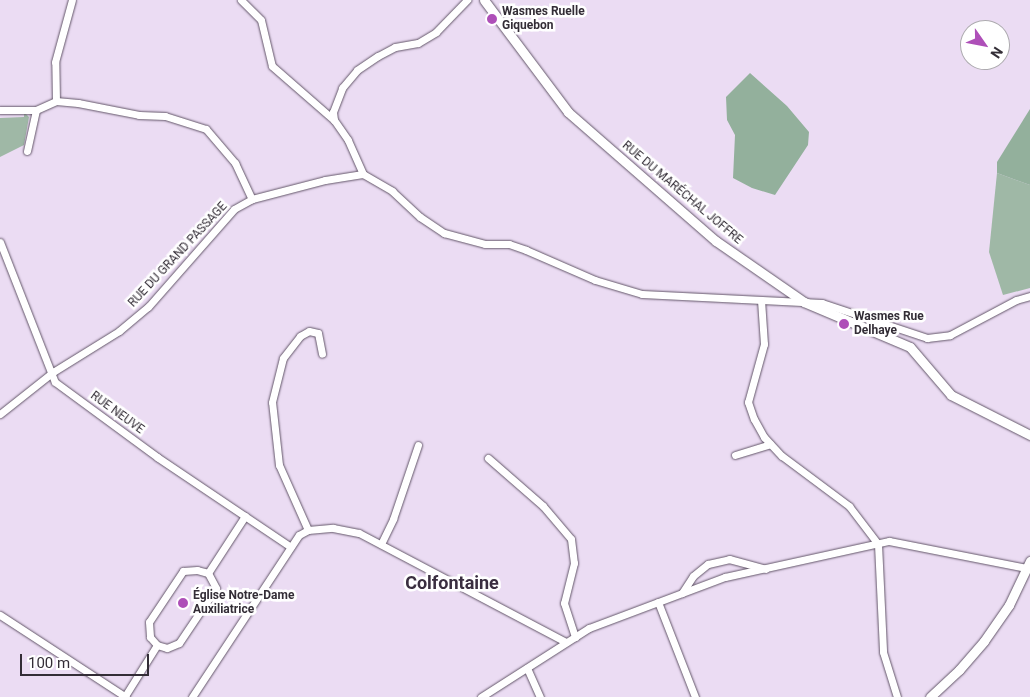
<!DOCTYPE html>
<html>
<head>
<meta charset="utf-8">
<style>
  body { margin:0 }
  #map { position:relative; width:1030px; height:697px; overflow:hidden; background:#ebdcf3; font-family:Roboto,sans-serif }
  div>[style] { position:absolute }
  .green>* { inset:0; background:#9fb8a6 }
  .forest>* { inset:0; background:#93b09c }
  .roads { filter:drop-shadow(0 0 1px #635669) drop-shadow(0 0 1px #635669) }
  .minor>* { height:7px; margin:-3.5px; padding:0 3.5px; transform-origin:3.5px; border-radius:3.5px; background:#fff }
  .tertiary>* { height:9px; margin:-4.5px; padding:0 4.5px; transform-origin:4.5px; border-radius:4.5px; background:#fff }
  .dots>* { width:14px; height:14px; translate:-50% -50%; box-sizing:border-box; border:2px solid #fff; border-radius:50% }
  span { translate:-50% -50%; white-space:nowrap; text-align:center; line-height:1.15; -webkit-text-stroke:5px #fff; paint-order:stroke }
  .poi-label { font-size:12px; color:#332d36; font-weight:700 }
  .left { translate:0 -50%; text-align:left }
  .street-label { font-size:12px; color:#332d36 }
  .district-label { font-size:18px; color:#3a2e40; font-weight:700 }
  .north { position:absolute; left:960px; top:20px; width:50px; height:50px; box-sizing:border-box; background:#fff; border:1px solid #adabaf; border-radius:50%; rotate:123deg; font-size:14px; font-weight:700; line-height:20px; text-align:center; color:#332d36 }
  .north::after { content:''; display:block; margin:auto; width:18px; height:22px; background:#ae4fb8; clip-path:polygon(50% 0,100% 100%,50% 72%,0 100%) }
  .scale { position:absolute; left:20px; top:654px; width:129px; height:22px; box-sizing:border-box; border:2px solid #332d36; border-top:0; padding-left:6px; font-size:15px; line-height:18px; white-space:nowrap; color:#332d36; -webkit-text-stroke:4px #fff; paint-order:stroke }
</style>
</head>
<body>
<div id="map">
  <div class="green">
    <div style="clip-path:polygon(0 110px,0 118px,24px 117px,24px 112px,29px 117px,24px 145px,0 157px)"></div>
    <div style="clip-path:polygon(997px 173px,1030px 185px,1030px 288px,1003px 295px,989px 252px)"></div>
  </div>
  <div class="forest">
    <div style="clip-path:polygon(750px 73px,787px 106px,809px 132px,808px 145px,775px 195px,752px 188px,733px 178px,735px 135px,727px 120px,726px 97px)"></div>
    <div style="clip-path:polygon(1030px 109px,1030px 185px,997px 173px,997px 162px)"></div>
  </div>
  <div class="roads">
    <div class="minor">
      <div style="left:241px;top:0;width:28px;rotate:45deg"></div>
      <div style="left:261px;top:20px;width:47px;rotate:76.6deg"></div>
      <div style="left:272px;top:66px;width:82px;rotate:41.1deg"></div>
      <div style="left:56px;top:101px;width:39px;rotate:-91deg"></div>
      <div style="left:55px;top:62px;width:64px;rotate:-74.7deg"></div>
      <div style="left:0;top:110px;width:36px"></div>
      <div style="left:36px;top:110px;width:22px;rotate:-24deg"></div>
      <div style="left:56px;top:101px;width:22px;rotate:5deg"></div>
      <div style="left:78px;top:103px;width:62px;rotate:11.1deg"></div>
      <div style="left:139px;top:115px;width:26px;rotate:2deg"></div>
      <div style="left:165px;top:116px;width:43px;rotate:17.6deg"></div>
      <div style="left:206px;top:129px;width:45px;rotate:49.5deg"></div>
      <div style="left:235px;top:163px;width:40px;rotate:65deg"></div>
      <div style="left:27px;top:151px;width:42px;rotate:-77.6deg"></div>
      <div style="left:363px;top:174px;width:37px;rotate:-114deg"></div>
      <div style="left:348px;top:140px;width:24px;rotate:-125deg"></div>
      <div style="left:334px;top:120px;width:8px;rotate:-97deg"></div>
      <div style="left:333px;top:112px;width:26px;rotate:-69deg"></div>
      <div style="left:342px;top:88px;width:23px;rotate:-50deg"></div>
      <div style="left:357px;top:70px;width:25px;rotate:-34deg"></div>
      <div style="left:378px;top:56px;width:19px;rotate:-28deg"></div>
      <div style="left:395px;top:47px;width:23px;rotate:-10deg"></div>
      <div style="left:418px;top:43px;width:21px;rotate:-31deg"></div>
      <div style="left:436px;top:32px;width:45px;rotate:-45.9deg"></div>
      <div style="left:0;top:242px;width:150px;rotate:68.6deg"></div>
      <div style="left:55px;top:382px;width:127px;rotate:36.3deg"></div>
      <div style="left:157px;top:457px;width:161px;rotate:33.9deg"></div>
      <div style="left:761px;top:300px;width:44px;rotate:86.1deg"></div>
      <div style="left:764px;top:344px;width:60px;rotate:105.4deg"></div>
      <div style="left:748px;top:402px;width:18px;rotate:71deg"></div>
      <div style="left:754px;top:419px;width:21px;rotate:61deg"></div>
      <div style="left:764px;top:437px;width:26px;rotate:47deg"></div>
      <div style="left:782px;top:456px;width:84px;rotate:36.7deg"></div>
      <div style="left:849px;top:506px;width:48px;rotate:52.7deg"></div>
      <div style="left:878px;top:544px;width:108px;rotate:87.3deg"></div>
      <div style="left:883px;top:652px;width:47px;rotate:72.7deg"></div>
      <div style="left:0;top:414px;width:68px;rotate:-38.4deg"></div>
      <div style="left:53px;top:372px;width:78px;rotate:-31.8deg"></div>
      <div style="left:119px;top:331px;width:38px;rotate:-40deg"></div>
      <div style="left:148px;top:307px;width:130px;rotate:-48.7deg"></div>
      <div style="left:234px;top:209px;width:21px;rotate:-29deg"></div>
      <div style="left:252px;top:199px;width:75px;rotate:-14.6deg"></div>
      <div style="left:325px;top:180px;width:38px;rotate:-9deg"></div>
      <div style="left:363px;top:174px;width:34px;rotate:30deg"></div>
      <div style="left:392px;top:191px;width:38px;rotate:43deg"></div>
      <div style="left:420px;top:217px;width:29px;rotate:34deg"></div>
      <div style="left:444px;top:233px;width:42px;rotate:15deg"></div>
      <div style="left:485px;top:244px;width:24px"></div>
      <div style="left:509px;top:244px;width:18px;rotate:19deg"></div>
      <div style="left:526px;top:250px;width:75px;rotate:23.5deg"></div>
      <div style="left:595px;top:280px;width:49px;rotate:16.6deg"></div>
      <div style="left:642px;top:294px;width:180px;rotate:2.9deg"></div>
      <div style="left:822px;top:303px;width:111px;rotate:18.4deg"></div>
      <div style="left:927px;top:338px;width:23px;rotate:-7deg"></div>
      <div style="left:950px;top:335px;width:75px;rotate:-27.9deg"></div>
      <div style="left:1016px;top:300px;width:15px;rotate:-16deg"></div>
      <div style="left:735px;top:455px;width:37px;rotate:-17deg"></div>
      <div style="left:488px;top:458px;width:73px;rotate:41.1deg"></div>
      <div style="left:543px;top:506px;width:43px;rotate:49.7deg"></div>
      <div style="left:571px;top:539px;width:24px;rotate:83deg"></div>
      <div style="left:574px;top:563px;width:41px;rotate:104deg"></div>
      <div style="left:564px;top:603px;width:36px;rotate:72deg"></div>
      <div style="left:308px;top:530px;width:71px;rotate:-114deg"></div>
      <div style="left:279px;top:465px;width:63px;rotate:-96.3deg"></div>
      <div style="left:272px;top:402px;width:45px;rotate:-76deg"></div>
      <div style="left:283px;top:358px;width:28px;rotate:-52deg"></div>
      <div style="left:300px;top:336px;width:10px;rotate:-29deg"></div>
      <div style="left:309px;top:331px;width:9px;rotate:13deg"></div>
      <div style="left:318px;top:333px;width:21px;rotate:79deg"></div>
      <div style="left:381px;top:544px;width:28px;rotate:-64deg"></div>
      <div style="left:393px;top:519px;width:78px;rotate:-71.3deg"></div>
      <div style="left:208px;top:573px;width:11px;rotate:-165deg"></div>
      <div style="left:197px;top:570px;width:14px;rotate:176deg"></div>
      <div style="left:183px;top:571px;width:61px;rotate:123.7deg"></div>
      <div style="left:149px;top:622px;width:15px;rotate:86deg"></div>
      <div style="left:150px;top:637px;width:11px;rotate:49deg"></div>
      <div style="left:157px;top:645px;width:10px;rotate:17deg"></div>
      <div style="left:167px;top:648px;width:13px;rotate:-23deg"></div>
      <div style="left:179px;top:643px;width:66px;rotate:-56.1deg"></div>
      <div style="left:216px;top:588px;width:17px;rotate:-118deg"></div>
      <div style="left:208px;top:573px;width:68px;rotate:-57deg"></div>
      <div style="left:682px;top:593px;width:20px;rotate:-57deg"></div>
      <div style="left:693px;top:576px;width:19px;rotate:-39deg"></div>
      <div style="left:708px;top:564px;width:22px;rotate:-13deg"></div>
      <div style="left:729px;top:559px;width:38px;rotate:15deg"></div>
      <div style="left:658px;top:602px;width:102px;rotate:68.7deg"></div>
      <div style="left:0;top:615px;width:150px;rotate:33.1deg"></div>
      <div style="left:527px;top:668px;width:32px;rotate:66deg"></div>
      <div style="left:125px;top:696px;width:60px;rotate:-57.9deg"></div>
      <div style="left:192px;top:697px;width:194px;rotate:-56.6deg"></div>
      <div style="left:299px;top:535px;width:10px;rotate:-29deg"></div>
      <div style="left:308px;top:530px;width:25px;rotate:-5deg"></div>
      <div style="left:333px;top:528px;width:26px;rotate:11deg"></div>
      <div style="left:359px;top:533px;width:234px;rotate:27.8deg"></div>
      <div style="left:481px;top:697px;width:128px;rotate:-32.6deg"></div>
      <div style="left:589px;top:628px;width:145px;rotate:-20.6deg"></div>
      <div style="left:725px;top:577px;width:168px;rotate:-12.4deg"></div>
      <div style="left:889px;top:541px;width:140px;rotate:11.1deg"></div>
    </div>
    <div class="tertiary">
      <div style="left:484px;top:0;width:140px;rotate:53.1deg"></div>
      <div style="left:568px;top:112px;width:196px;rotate:41.1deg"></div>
      <div style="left:716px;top:241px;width:107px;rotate:34.7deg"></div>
      <div style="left:804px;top:302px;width:115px;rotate:23deg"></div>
      <div style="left:910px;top:347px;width:63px;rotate:49.5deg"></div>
      <div style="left:951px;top:395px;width:89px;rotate:26.9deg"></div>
      <div style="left:930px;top:697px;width:40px;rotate:-43deg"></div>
      <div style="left:959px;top:670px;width:38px;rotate:-49deg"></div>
      <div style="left:984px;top:641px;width:44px;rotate:-55.2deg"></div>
      <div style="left:1009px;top:605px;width:49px;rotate:-64.5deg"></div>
    </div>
  </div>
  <div class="dots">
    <div style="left:492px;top:19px;background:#ae4fb8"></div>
    <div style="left:844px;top:324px;background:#ae4fb8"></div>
    <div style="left:183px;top:603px;background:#ae4fb8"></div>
  </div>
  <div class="poi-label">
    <span class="left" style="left:502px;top:19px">Wasmes Ruelle<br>Giquebon</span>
    <span class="left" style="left:854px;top:324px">Wasmes Rue<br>Delhaye</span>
    <span class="left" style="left:193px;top:603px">Église Notre-Dame<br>Auxiliatrice</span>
  </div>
  <div class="street-label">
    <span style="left:682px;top:193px;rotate:40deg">RUE DU MARÉCHAL JOFFRE</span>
    <span style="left:178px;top:255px;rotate:-47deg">RUE DU GRAND PASSAGE</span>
    <span style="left:117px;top:413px;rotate:36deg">RUE NEUVE</span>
  </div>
  <div class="district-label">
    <span style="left:452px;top:583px">Colfontaine</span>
  </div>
  <div class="north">N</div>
  <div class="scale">100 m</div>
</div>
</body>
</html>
